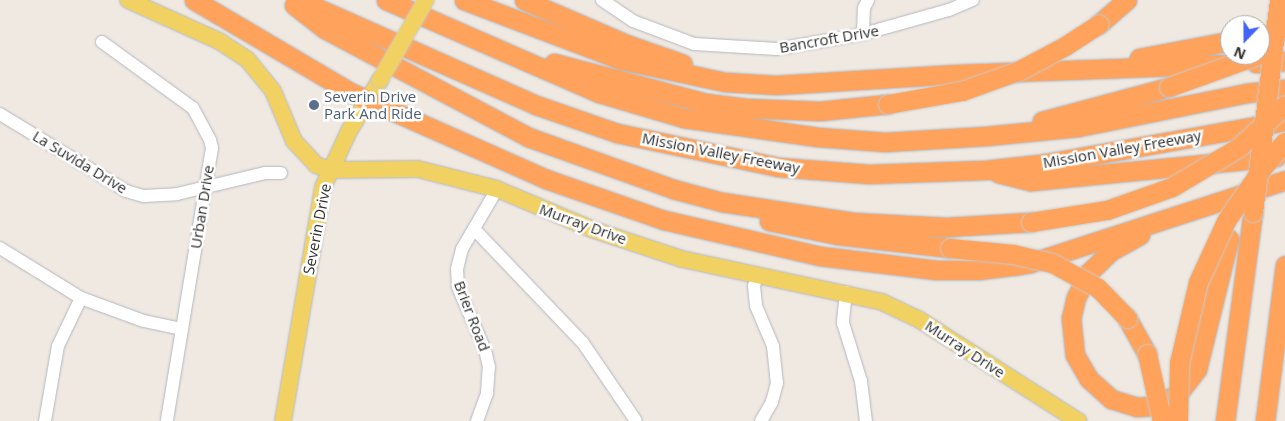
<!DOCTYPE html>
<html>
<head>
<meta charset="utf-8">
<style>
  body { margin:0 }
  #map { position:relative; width:1285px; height:421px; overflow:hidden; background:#efe9e1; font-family:"Open Sans",sans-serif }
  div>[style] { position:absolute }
  .roads { filter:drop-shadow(0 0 1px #b4b7c1) drop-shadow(0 0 1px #b4b7c1) }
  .minor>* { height:12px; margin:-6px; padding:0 6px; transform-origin:6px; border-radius:6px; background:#fff }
  .major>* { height:16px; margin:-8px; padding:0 8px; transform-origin:8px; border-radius:8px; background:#f2d163 }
  .highway>* { height:19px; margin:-9.5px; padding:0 9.5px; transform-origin:9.5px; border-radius:9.5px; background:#ffa35c }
  .bridges { filter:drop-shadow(0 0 1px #c9c9c9) drop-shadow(0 0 1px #c9c9c9) }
  .major-bridge>* { height:16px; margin:-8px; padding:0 8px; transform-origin:8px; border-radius:8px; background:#f2d163 }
  .highway-bridge>* { height:19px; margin:-9.5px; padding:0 9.5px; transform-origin:9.5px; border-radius:9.5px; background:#ffa35c }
  .dots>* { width:14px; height:14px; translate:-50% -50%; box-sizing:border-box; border:2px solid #fff; border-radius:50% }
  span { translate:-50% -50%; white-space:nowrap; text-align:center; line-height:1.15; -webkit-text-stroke:5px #fff; paint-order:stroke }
  .street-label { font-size:15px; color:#2e2e2e }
  .service-label { font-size:15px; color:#4e5e75 }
  .left { translate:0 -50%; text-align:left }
  .north { position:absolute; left:1220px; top:15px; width:50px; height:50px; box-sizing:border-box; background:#fff; border:1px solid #ababab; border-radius:50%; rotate:202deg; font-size:14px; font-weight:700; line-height:20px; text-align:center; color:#2e2e2e }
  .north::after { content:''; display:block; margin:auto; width:18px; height:22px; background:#4264fb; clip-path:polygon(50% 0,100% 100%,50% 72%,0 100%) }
</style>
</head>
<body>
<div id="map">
  <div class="roads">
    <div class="minor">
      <div style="left:602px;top:0;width:37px;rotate:34deg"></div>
      <div style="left:633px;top:21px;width:65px;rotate:20.7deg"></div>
      <div style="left:694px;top:44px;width:83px;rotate:3.4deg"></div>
      <div style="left:777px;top:49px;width:87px;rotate:-9.9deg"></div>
      <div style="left:863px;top:34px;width:89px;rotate:-15.6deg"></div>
      <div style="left:949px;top:10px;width:26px;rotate:-23deg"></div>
      <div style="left:863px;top:34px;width:26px;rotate:-88deg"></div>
      <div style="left:864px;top:8px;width:9px;rotate:-63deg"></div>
      <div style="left:102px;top:42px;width:112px;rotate:36deg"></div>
      <div style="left:193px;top:108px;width:36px;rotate:62deg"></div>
      <div style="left:210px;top:140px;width:8px;rotate:76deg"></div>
      <div style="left:212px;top:148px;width:277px;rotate:99.4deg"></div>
      <div style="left:0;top:114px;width:148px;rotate:31.4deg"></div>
      <div style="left:126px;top:191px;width:19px;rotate:16deg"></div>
      <div style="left:144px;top:196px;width:33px;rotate:-3deg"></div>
      <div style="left:177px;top:194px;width:90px;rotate:-13.4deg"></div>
      <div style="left:265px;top:173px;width:16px"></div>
      <div style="left:475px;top:230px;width:156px;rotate:46.3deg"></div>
      <div style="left:583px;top:343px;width:94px;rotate:55.8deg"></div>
      <div style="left:0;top:248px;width:95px;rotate:31.7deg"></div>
      <div style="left:81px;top:298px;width:67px;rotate:20.1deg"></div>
      <div style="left:144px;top:321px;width:39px;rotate:12deg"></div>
      <div style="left:757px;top:276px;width:10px;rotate:107deg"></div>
      <div style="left:754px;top:286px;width:20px;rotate:84deg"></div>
      <div style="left:756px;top:306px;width:43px;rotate:67deg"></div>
      <div style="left:773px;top:346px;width:37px;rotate:84deg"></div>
      <div style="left:777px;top:383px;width:20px;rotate:105deg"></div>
      <div style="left:772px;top:402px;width:22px;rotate:120deg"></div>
      <div style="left:846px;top:292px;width:31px;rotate:96deg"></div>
      <div style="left:843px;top:323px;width:61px;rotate:72.8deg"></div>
      <div style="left:861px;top:381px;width:40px;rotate:82.9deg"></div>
      <div style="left:45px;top:421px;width:76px;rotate:-80.2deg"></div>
      <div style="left:58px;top:346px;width:53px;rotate:-64.4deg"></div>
      <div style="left:477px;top:421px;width:30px;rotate:-70deg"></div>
      <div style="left:487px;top:393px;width:26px;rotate:-86deg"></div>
      <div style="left:489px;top:367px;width:17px;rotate:-103deg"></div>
      <div style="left:485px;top:350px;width:69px;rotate:-113.2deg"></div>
      <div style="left:458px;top:287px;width:18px;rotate:-93deg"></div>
      <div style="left:457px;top:269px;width:21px;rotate:-76deg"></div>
      <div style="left:462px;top:249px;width:69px;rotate:-59.7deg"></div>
    </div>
    <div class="major">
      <div style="left:128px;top:0;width:100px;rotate:24.3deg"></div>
      <div style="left:219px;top:41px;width:33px;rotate:33deg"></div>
      <div style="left:247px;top:59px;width:41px;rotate:50.9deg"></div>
      <div style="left:273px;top:91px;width:54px;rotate:67.2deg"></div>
      <div style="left:294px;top:141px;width:33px;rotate:47deg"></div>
      <div style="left:316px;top:165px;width:15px;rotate:20deg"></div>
      <div style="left:330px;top:170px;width:88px;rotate:-0.7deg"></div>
      <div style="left:418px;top:169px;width:81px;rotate:14.2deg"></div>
      <div style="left:497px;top:189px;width:105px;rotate:22.9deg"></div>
      <div style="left:594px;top:230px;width:93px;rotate:18.2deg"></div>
      <div style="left:682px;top:259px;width:205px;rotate:12.1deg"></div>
      <div style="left:882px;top:302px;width:42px;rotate:25.3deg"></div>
      <div style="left:920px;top:320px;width:188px;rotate:32.6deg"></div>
      <div style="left:283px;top:421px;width:237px;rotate:-80.3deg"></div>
      <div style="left:323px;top:187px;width:62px;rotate:-65.1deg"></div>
      <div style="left:349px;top:131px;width:60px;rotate:-58.7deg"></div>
    </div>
    <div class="highway">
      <div style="left:194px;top:0;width:183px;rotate:30.5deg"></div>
      <div style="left:352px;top:93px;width:212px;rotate:23.9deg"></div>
      <div style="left:546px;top:179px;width:125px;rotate:19.2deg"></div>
      <div style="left:664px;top:220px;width:160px;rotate:13deg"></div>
      <div style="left:820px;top:256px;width:117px;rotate:6.9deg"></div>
      <div style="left:936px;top:270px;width:42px"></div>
      <div style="left:978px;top:270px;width:34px;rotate:-7deg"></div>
      <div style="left:1012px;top:266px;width:18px;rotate:-9deg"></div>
      <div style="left:1030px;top:263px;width:268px;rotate:-18deg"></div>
      <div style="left:299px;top:0;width:259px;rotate:23.9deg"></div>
      <div style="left:536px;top:105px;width:86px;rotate:19.1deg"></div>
      <div style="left:617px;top:133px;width:165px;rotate:11.9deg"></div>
      <div style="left:778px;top:167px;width:91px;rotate:4.4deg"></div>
      <div style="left:869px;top:174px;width:116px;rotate:-2deg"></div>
      <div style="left:985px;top:170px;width:62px;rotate:-6.4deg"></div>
      <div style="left:1047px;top:163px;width:242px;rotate:-10deg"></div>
      <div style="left:386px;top:0;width:232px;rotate:23.6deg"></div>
      <div style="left:599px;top:93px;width:89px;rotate:16.4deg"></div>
      <div style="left:684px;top:118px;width:135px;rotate:8.1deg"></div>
      <div style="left:818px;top:137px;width:67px;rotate:4.3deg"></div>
      <div style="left:885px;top:142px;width:101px;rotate:-3.4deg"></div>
      <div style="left:986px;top:136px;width:92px;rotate:-5.6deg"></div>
      <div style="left:1078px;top:127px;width:171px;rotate:-11.4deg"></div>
      <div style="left:1246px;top:93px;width:39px;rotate:-6deg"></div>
      <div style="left:464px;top:0;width:169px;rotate:20.8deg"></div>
      <div style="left:622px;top:60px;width:105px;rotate:12.1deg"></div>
      <div style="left:725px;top:82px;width:51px;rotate:3.4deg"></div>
      <div style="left:776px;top:85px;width:181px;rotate:-3.5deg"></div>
      <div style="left:957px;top:74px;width:269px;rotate:-2.1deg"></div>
      <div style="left:524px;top:0;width:111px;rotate:23.3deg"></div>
      <div style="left:626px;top:44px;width:60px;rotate:19.3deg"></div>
      <div style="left:294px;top:5px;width:39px;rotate:38deg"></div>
      <div style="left:325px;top:29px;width:230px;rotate:28deg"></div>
      <div style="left:528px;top:137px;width:154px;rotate:19.7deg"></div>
      <div style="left:673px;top:189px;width:51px;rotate:14.9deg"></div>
      <div style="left:722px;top:202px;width:132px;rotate:8.7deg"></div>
      <div style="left:852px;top:222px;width:94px;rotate:3deg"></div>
      <div style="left:946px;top:227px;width:85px;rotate:-3.4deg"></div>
      <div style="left:1099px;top:24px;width:37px;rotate:-41deg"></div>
      <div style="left:1260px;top:36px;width:25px;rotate:-11deg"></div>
      <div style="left:1139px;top:58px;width:93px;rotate:-10.6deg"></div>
      <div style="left:554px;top:63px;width:157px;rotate:14.7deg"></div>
      <div style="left:706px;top:103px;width:40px;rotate:7.1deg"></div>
      <div style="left:746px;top:108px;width:74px;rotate:2.3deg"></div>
      <div style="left:820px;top:111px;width:68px;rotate:-5.9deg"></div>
      <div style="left:1256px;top:63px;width:29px;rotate:-4deg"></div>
      <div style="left:1042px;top:121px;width:131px;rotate:-15deg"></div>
      <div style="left:998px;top:173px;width:34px;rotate:14deg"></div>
      <div style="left:1031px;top:181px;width:246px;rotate:-5.6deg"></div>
      <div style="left:769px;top:221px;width:70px;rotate:11.5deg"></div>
      <div style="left:838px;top:235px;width:113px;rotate:6.6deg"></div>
      <div style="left:1140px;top:235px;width:33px;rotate:151deg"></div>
      <div style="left:1111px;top:251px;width:30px;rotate:136deg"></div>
      <div style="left:1089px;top:272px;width:28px;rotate:117deg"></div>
      <div style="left:1076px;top:297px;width:22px;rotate:103deg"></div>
      <div style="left:1071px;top:318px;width:37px;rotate:84deg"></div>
      <div style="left:1075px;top:355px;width:28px;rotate:60deg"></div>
      <div style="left:1089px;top:379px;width:30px;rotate:42deg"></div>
      <div style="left:1111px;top:399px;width:27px;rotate:17deg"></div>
      <div style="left:1137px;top:407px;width:14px;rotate:-4deg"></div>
      <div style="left:1151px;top:406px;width:28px;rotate:-23deg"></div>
      <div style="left:1177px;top:395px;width:33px;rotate:-52deg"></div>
      <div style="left:1197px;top:369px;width:134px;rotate:-76.2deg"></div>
      <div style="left:1127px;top:318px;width:41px;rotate:60.9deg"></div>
      <div style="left:1225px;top:421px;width:211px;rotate:-82.4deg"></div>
      <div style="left:1265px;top:421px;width:157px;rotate:-82.7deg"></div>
    </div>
  </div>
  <div class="bridges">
    <div class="major-bridge">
      <div style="left:380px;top:80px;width:92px;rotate:-60.1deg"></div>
    </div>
    <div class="highway-bridge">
      <div style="left:1169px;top:87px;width:95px;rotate:-19.8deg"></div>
      <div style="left:888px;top:104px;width:75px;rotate:-10deg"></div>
      <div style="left:962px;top:91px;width:59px;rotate:-19.7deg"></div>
      <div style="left:1018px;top:71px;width:53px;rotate:-28deg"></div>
      <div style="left:1065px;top:46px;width:40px;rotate:-32.9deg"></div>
      <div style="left:1253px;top:212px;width:214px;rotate:-83deg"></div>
      <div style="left:1031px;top:222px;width:77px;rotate:-9deg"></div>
      <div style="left:1107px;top:210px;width:69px;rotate:-19.5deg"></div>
      <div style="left:1172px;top:187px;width:78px;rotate:-30.8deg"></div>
      <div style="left:1239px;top:147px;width:62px;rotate:-42.4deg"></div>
      <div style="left:950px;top:248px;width:63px;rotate:5.4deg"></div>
      <div style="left:1013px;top:254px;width:40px;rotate:13deg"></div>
      <div style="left:1052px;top:263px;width:52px;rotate:28.5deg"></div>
      <div style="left:1098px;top:288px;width:42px;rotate:46deg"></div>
      <div style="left:1147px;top:354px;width:69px;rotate:77.4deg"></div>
      <div style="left:1178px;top:421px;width:58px;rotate:-89deg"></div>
      <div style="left:1179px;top:363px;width:83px;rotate:-76.8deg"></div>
      <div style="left:1198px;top:282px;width:67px;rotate:-65.3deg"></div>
      <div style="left:1226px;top:221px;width:65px;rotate:-55.6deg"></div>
      <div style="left:1263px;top:167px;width:33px;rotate:-49deg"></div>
    </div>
  </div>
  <div class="dots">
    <div style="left:314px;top:105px;background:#5c6f8a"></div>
  </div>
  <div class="street-label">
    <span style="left:829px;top:39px;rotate:-10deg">Bancroft Drive</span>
    <span style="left:1122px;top:149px;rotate:-10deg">Mission Valley Freeway</span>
    <span style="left:721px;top:153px;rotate:11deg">Mission Valley Freeway</span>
    <span style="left:80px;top:162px;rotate:31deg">La Suvida Drive</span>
    <span style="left:202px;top:207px;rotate:-81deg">Urban Drive</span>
    <span style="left:583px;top:224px;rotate:20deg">Murray Drive</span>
    <span style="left:317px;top:229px;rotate:-79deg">Severin Drive</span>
    <span style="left:472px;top:316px;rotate:69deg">Brier Road</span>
    <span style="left:965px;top:349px;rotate:33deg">Murray Drive</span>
  </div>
  <div class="service-label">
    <span class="left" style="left:324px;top:105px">Severin Drive<br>Park And Ride</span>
  </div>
  <div class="north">N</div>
</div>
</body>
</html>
